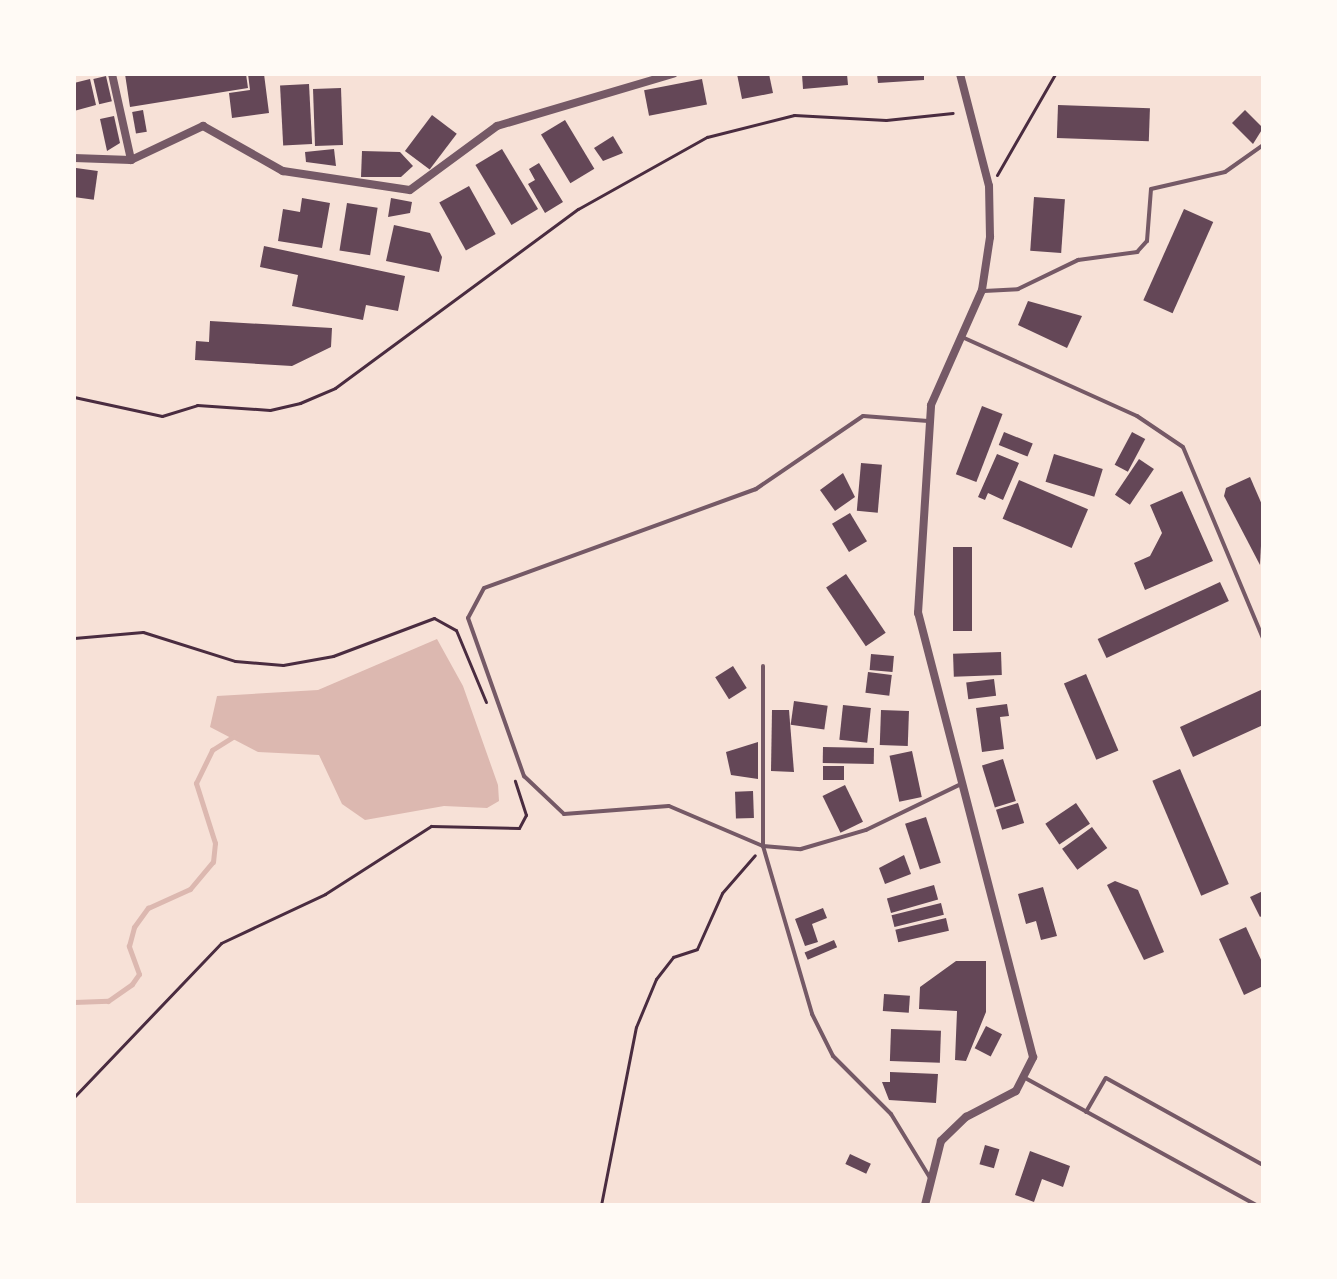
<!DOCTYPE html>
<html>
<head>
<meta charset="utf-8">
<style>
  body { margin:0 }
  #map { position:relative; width:1337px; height:1279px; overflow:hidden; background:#f7e1d7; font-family:"Nunito Sans",sans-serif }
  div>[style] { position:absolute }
  .water>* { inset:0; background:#dcb8b0 }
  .stream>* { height:5px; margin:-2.5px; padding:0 2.5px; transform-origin:2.5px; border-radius:2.5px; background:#dcb8b0 }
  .building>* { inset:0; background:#644757; transform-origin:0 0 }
  .path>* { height:3px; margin:-1.5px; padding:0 1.5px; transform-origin:1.5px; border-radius:1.5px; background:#4a2c40 }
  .service>* { height:4px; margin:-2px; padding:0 2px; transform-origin:2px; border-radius:2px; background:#755966 }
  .minor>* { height:8px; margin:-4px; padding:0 4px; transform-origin:4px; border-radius:4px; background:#755966 }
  span { translate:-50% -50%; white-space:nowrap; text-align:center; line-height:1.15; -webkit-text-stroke:8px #fffaf5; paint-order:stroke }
  .frame { position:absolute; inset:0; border:76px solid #fffaf5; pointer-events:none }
</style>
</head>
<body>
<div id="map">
  <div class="water">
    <div style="clip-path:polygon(437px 639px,463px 686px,498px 785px,499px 801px,487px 808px,444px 806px,365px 820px,342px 804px,319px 755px,258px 752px,210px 727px,217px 696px,318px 690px)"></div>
  </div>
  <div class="stream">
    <div style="left:74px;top:1002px;width:34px;rotate:-2deg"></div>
    <div style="left:108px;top:1001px;width:29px;rotate:-35deg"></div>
    <div style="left:132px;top:984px;width:12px;rotate:-55deg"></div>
    <div style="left:139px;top:974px;width:30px;rotate:-110deg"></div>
    <div style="left:129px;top:946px;width:20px;rotate:-75deg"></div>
    <div style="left:134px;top:927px;width:24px;rotate:-54deg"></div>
    <div style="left:148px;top:908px;width:46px;rotate:-24.3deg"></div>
    <div style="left:190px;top:889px;width:35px;rotate:-50deg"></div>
    <div style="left:213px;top:862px;width:19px;rotate:-84deg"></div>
    <div style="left:215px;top:843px;width:63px;rotate:-107.6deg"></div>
    <div style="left:196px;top:783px;width:37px;rotate:-64deg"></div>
    <div style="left:212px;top:750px;width:26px;rotate:-32deg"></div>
  </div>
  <div class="building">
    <div style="clip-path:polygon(125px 74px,246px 74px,248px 88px,130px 107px)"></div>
    <div style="clip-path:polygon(248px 74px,264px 74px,269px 113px,232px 118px,229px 93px,250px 90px)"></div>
    <div style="clip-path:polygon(737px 74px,769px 74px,773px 93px,742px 99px)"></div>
    <div style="clip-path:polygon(802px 74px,847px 74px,848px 85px,803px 89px)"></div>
    <div style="clip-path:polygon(877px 74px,924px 74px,924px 80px,878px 83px)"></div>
    <div style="left:106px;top:76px;width:26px;height:13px;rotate:77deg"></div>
    <div style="clip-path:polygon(90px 79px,96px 105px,74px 111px,74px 83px)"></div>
    <div style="left:702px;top:79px;width:26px;height:59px;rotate:79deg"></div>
    <div style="left:309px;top:84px;width:60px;height:29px;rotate:87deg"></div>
    <div style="left:341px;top:88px;width:57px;height:28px;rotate:88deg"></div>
    <div style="left:1058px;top:105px;width:92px;height:33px;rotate:2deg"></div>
    <div style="left:143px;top:110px;width:22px;height:11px;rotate:80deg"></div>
    <div style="clip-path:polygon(1245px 110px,1263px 128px,1253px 144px,1232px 123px)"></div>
    <div style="left:432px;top:115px;width:31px;height:45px;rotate:37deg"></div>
    <div style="clip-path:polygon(114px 116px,120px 143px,107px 151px,100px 119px)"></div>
    <div style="left:565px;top:120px;width:57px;height:28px;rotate:59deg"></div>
    <div style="clip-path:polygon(613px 136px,623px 153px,603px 161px,594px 148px)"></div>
    <div style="clip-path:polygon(334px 149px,336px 166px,306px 162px,305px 152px)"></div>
    <div style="left:502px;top:149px;width:70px;height:31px;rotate:59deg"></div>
    <div style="clip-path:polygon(362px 151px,400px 152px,413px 166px,401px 177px,361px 177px)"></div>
    <div style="clip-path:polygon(539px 163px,563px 202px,545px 213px,528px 184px,535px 180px,529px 169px)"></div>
    <div style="left:76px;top:168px;width:22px;height:29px;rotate:8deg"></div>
    <div style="left:469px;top:186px;width:55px;height:34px;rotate:61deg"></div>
    <div style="left:1034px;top:197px;width:31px;height:54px;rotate:4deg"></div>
    <div style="clip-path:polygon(302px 198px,330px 203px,322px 248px,278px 241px,283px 209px,300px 212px)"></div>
    <div style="clip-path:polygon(391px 198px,412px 202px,410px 213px,388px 217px)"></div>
    <div style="left:347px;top:203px;width:31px;height:48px;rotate:9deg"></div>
    <div style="left:1184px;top:209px;width:32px;height:100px;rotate:24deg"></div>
    <div style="clip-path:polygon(394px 225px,430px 233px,442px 257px,439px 272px,386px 261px)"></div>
    <div style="clip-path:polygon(264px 246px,405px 276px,398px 311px,366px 305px,363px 320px,292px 306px,298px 275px,260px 267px)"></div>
    <div style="clip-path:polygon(1028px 301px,1082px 316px,1067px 348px,1018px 325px)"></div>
    <div style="clip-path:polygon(210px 321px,332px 328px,331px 347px,292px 366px,195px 360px,196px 341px,209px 342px)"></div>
    <div style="left:982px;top:406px;width:22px;height:73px;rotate:21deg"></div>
    <div style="left:1004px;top:432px;width:31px;height:14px;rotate:22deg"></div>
    <div style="left:1132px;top:432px;width:15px;height:37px;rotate:28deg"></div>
    <div style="clip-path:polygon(997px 454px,1019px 463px,1003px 500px,988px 493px,985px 500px,978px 497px)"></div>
    <div style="left:1054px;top:454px;width:51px;height:29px;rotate:17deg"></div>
    <div style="left:1139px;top:459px;width:18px;height:43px;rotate:34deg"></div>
    <div style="left:861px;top:463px;width:21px;height:48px;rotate:5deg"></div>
    <div style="clip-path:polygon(843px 473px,855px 497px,835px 511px,820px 490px)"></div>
    <div style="clip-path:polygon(1250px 477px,1263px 507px,1260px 565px,1224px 496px,1226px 488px)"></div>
    <div style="left:1019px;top:480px;width:75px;height:42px;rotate:23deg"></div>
    <div style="clip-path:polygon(1182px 491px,1213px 561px,1145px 590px,1134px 563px,1150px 556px,1162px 533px,1150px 505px)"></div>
    <div style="left:850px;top:513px;width:33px;height:21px;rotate:59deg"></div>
    <div style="left:953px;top:547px;width:19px;height:84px"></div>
    <div style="left:846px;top:574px;width:71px;height:24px;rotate:56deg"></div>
    <div style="left:1220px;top:582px;width:21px;height:135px;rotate:65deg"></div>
    <div style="left:1001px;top:652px;width:23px;height:48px;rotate:88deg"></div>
    <div style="left:871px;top:654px;width:23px;height:16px;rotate:5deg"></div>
    <div style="left:733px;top:666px;width:26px;height:21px;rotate:58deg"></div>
    <div style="left:868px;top:672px;width:24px;height:21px;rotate:7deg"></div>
    <div style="left:1086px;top:674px;width:83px;height:24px;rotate:67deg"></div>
    <div style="left:994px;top:679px;width:17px;height:28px;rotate:83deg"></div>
    <div style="clip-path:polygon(1263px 689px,1263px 725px,1193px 757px,1180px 727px)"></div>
    <div style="left:794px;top:701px;width:34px;height:24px;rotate:8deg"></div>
    <div style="clip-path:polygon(1007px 704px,1009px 716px,1000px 717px,1004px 749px,982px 752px,976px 708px)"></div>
    <div style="left:843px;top:705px;width:28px;height:35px;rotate:6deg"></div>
    <div style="clip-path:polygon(772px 710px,789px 710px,794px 772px,771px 771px)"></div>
    <div style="left:881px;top:710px;width:28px;height:35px;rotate:2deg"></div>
    <div style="clip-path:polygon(758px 742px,758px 779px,731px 775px,726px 752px)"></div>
    <div style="left:823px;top:747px;width:51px;height:16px;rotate:1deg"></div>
    <div style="left:912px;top:751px;width:47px;height:23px;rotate:78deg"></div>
    <div style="left:1003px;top:759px;width:44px;height:22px;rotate:73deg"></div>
    <div style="left:823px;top:766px;width:21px;height:14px"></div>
    <div style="left:1180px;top:769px;width:125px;height:30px;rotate:67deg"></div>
    <div style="left:845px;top:785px;width:41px;height:25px;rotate:64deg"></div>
    <div style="left:753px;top:791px;width:27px;height:18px;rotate:88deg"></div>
    <div style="left:1018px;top:803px;width:21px;height:23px;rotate:73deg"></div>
    <div style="left:1076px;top:803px;width:25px;height:37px;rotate:56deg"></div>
    <div style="left:926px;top:817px;width:48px;height:22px;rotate:72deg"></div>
    <div style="left:1092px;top:827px;width:26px;height:37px;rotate:54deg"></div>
    <div style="clip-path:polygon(904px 855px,911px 874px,885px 884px,879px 868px)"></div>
    <div style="clip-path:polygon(1115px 881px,1138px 890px,1164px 952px,1144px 960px,1107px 885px)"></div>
    <div style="left:934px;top:885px;width:15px;height:49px;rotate:74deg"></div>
    <div style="clip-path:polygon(1043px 887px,1057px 936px,1041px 940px,1036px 921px,1026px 924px,1018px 894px)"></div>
    <div style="clip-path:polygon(1263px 891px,1263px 915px,1260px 917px,1250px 897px)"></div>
    <div style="left:941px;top:903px;width:12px;height:51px;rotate:76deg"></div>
    <div style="clip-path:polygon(823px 908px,827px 918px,812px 924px,818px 942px,805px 946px,795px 919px)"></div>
    <div style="left:946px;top:918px;width:13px;height:52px;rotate:77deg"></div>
    <div style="clip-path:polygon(1246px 927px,1263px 964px,1263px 986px,1244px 995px,1219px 939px)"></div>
    <div style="left:834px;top:940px;width:8px;height:32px;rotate:67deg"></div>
    <div style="clip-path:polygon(956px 961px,986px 961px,986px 1012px,966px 1061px,955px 1060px,957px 1011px,919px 1009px,920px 987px)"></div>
    <div style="left:884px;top:994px;width:26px;height:17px;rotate:4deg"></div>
    <div style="left:986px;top:1026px;width:18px;height:25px;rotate:27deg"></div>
    <div style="left:891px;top:1029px;width:50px;height:32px;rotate:2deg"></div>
    <div style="clip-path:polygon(890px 1072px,938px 1074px,936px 1103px,889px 1100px,882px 1082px,890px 1082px)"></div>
    <div style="left:985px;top:1145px;width:15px;height:20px;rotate:16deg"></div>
    <div style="clip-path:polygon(1030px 1151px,1070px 1166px,1063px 1187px,1042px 1179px,1034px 1202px,1015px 1195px)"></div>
    <div style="left:850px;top:1154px;width:23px;height:11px;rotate:25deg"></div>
  </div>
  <div class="path">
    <div style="left:997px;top:175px;width:116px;rotate:-60.1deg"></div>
    <div style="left:74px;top:397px;width:90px;rotate:12.2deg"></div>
    <div style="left:162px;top:416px;width:37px;rotate:-17deg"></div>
    <div style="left:197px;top:405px;width:73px;rotate:3.9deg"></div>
    <div style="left:270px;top:410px;width:31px;rotate:-13deg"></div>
    <div style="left:300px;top:403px;width:38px;rotate:-23deg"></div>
    <div style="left:335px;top:388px;width:302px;rotate:-36.4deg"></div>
    <div style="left:578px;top:209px;width:148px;rotate:-29.2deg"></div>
    <div style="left:707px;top:137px;width:90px;rotate:-14.2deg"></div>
    <div style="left:794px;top:115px;width:92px;rotate:3.1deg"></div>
    <div style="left:886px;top:120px;width:67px;rotate:-6deg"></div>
    <div style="left:74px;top:638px;width:69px;rotate:-5deg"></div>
    <div style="left:143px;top:632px;width:96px;rotate:17.5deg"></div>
    <div style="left:235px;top:661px;width:48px;rotate:4.8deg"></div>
    <div style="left:283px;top:665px;width:51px;rotate:-10.2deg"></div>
    <div style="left:333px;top:656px;width:108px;rotate:-20.6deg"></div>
    <div style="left:434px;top:618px;width:25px;rotate:29deg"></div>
    <div style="left:456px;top:630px;width:78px;rotate:67.4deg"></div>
    <div style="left:74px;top:1097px;width:213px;rotate:-46.3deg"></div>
    <div style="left:221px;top:943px;width:115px;rotate:-25.2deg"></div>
    <div style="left:325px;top:894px;width:126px;rotate:-32.7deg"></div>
    <div style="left:431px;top:826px;width:88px;rotate:1.3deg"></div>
    <div style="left:519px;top:828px;width:15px;rotate:-62deg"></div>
    <div style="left:526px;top:815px;width:36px;rotate:-108deg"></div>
    <div style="left:601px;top:1205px;width:181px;rotate:-78.9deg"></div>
    <div style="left:636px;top:1027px;width:52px;rotate:-67.4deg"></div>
    <div style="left:656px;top:979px;width:28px;rotate:-52deg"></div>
    <div style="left:673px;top:957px;width:25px;rotate:-18deg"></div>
    <div style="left:697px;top:949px;width:61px;rotate:-65.9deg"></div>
    <div style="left:722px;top:893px;width:50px;rotate:-49deg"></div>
  </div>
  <div class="service">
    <div style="left:984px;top:291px;width:34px;rotate:-3deg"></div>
    <div style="left:1018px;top:289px;width:67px;rotate:-25.8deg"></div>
    <div style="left:1078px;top:260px;width:60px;rotate:-7.7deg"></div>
    <div style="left:1137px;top:252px;width:15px;rotate:-48deg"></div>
    <div style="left:1147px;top:241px;width:52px;rotate:-85.6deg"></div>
    <div style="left:1151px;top:189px;width:76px;rotate:-12.9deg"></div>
    <div style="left:1225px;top:172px;width:47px;rotate:-35.4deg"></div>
    <div style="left:962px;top:337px;width:192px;rotate:24.3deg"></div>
    <div style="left:1137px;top:416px;width:55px;rotate:34deg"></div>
    <div style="left:1183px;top:447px;width:207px;rotate:67.3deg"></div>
    <div style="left:928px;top:421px;width:65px;rotate:-175.6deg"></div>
    <div style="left:863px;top:416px;width:130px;rotate:145.7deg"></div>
    <div style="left:756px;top:489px;width:289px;rotate:160deg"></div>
    <div style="left:484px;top:588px;width:34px;rotate:118deg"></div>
    <div style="left:468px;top:618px;width:168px;rotate:70.5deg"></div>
    <div style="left:524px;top:776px;width:55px;rotate:43.5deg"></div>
    <div style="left:564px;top:814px;width:105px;rotate:-4.4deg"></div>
    <div style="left:669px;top:806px;width:102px;rotate:23.1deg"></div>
    <div style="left:763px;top:846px;width:38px;rotate:5deg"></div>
    <div style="left:801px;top:849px;width:68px;rotate:-16.3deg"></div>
    <div style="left:866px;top:830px;width:103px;rotate:-25.8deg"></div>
    <div style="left:763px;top:666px;width:180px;rotate:90deg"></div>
    <div style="left:763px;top:846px;width:175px;rotate:73.7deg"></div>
    <div style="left:812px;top:1014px;width:47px;rotate:63.4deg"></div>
    <div style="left:833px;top:1056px;width:82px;rotate:45deg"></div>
    <div style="left:891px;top:1114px;width:75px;rotate:58.6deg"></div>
    <div style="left:1027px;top:1079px;width:261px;rotate:28.8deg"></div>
    <div style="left:1086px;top:1112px;width:39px;rotate:-60deg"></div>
    <div style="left:1106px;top:1078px;width:179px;rotate:29deg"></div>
  </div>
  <div class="minor">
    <div style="left:112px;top:74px;width:88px;rotate:77.5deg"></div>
    <div style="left:74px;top:158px;width:57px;rotate:2deg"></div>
    <div style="left:131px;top:160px;width:80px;rotate:-25.3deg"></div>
    <div style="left:203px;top:126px;width:92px;rotate:29.4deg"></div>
    <div style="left:283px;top:171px;width:128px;rotate:8.5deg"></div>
    <div style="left:410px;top:190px;width:108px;rotate:-36.3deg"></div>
    <div style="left:497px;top:126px;width:184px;rotate:-16.5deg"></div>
    <div style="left:925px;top:1205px;width:66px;rotate:-76deg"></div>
    <div style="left:941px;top:1141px;width:35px;rotate:-44deg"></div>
    <div style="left:966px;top:1117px;width:56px;rotate:-27.5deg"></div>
    <div style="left:1016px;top:1091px;width:38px;rotate:-63deg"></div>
    <div style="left:1033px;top:1057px;width:459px;rotate:-104.5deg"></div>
    <div style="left:918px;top:613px;width:208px;rotate:-86.4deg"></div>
    <div style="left:931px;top:405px;width:126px;rotate:-66.1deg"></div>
    <div style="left:982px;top:290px;width:54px;rotate:-81.4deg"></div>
    <div style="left:990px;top:237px;width:51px;rotate:-91.1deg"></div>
    <div style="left:989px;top:186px;width:116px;rotate:-104.5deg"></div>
  </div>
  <div class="frame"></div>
</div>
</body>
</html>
